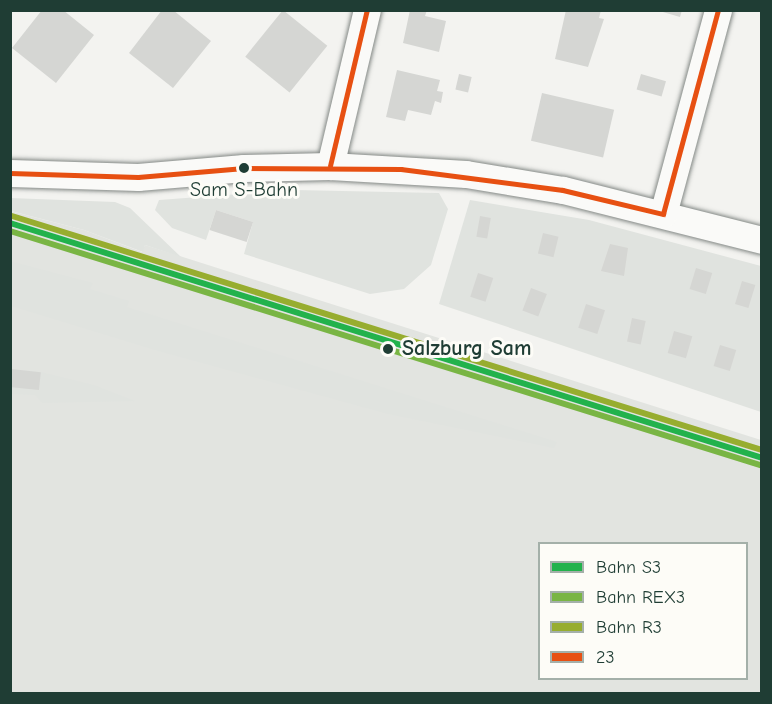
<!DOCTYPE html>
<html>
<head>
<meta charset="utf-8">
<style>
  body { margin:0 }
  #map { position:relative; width:772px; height:704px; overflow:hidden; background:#f3f3f0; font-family:"Comic Neue",sans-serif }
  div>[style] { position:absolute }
  .built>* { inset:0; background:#e2e4e0 }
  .green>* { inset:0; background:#e0e3df }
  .building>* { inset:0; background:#d5d6d3; transform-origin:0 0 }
  .roads { filter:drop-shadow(0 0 2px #848986) drop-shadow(0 0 2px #848986) }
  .minor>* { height:27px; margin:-13.5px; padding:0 13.5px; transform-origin:13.5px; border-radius:13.5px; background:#fafaf8 }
  .bus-1>* { height:4.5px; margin:-2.25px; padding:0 2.25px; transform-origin:2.25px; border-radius:2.25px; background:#e75012 }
  .rail-1>* { height:6px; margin:-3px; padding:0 3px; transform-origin:3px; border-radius:3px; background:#22b24c }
  .rail-2>* { height:6px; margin:-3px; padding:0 3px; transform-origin:3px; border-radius:3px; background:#79b544 }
  .rail-3>* { height:6px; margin:-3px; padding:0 3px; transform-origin:3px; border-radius:3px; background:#97ad2f }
  .dots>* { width:16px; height:16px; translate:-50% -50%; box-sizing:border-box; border:3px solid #fdfcf7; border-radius:50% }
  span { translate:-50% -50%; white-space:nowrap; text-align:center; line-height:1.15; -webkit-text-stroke:6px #fdfcf7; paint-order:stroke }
  .bus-label { font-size:20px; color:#1f3d34 }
  .stop-label { font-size:22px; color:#1f3d34; font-weight:700 }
  .left { translate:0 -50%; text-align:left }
  .frame { position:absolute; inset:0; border:12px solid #1f3d34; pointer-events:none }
  .legend { position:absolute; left:538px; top:542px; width:210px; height:138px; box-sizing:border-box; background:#fdfcf7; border:2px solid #a4b0a9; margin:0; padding:8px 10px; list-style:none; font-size:18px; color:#1f3d34 }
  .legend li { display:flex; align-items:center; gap:12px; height:30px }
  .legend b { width:30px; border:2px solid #a4b0a9 }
</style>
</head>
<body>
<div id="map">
  <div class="built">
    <div style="clip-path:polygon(evenodd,10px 211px,84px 230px,142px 252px,145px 245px,761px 440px,761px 693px,11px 693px,10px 211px,540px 544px,746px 544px,746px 678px,540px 678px,540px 544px)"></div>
  </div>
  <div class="green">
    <div style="clip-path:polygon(294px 190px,439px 193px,448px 209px,431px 265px,404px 289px,370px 294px,244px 254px,253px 222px,216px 210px,206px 240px,172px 228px,155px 210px,159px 200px)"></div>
    <div style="clip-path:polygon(10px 198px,115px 202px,130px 208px,181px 257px,145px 245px,143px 252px,84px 230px,11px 211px)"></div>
    <div style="clip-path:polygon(470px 200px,589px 220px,761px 266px,761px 412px,439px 304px)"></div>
    <div style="clip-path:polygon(10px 261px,93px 283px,90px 289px,129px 301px,127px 307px,557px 442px,554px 448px,388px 414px,158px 351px,11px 306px)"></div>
    <div style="clip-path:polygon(41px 372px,94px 385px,135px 401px,42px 403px,35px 395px,11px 394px,11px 387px,39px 389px)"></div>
  </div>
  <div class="building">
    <div style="clip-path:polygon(42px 10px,63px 10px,94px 35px,56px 83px,12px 48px)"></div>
    <div style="clip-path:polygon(162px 10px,173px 10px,211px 41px,173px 88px,129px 53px)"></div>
    <div style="left:283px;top:10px;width:57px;height:60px;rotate:39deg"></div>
    <div style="clip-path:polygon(410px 10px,427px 10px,425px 16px,446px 21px,439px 52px,403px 43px)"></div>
    <div style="clip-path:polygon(566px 10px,601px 10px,599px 18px,604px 19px,588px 67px,555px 59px)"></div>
    <div style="clip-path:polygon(656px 10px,682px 10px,680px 17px)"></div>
    <div style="clip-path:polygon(397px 70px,440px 80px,437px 91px,443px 92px,441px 103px,435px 101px,431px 115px,408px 110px,405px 121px,386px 117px)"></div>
    <div style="left:459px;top:74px;width:13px;height:16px;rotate:13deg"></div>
    <div style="left:641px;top:74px;width:26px;height:16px;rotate:16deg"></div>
    <div style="left:542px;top:93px;width:74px;height:49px;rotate:13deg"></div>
    <div style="left:216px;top:210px;width:39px;height:21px;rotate:18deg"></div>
    <div style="left:480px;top:216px;width:11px;height:21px;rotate:10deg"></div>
    <div style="left:543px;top:233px;width:16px;height:21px;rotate:14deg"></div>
    <div style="clip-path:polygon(610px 244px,628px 248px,624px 276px,601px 271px)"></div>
    <div style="left:696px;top:268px;width:17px;height:22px;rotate:17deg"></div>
    <div style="left:478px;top:273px;width:16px;height:25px;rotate:18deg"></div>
    <div style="left:742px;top:281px;width:14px;height:24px;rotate:17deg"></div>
    <div style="left:531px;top:288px;width:17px;height:24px;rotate:21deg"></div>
    <div style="left:586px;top:304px;width:20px;height:25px;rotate:18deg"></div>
    <div style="left:632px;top:318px;width:14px;height:24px;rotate:12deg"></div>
    <div style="left:674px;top:331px;width:19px;height:23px;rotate:16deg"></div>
    <div style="left:720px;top:345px;width:17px;height:22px;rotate:17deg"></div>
    <div style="left:11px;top:369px;width:30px;height:18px;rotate:6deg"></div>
  </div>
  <div class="roads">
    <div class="minor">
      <div style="left:330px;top:166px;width:160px;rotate:-76.7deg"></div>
      <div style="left:10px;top:173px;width:128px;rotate:1.8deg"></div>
      <div style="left:138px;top:177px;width:106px;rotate:-4.9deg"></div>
      <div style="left:244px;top:168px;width:86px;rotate:-1.3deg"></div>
      <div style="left:330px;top:166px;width:136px;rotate:3.4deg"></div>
      <div style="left:466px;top:174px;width:98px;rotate:9.4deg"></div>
      <div style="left:563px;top:190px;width:205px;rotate:14.1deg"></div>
      <div style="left:663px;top:214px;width:211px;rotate:-74.9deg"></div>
    </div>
  </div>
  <div class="bus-1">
    <div style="left:330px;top:166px;width:160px;rotate:-76.7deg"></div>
    <div style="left:10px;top:173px;width:128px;rotate:1.8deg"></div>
    <div style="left:138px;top:177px;width:106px;rotate:-4.9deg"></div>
    <div style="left:244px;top:168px;width:157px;rotate:0.4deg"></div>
    <div style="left:401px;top:169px;width:163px;rotate:7.4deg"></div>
    <div style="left:563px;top:190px;width:103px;rotate:13.5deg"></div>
    <div style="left:663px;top:214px;width:211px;rotate:-74.9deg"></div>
  </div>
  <div class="rail-1">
    <div style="left:10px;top:223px;width:788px;rotate:17.35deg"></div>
  </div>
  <div class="rail-2">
    <div style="left:10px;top:231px;width:786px;rotate:17.33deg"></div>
  </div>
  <div class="rail-3">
    <div style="left:12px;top:216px;width:786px;rotate:17.33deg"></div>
  </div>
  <div class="dots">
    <div style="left:244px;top:168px;background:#1f3d34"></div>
    <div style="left:388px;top:349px;background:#1f3d34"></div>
  </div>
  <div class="bus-label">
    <span style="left:244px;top:189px">Sam S-Bahn</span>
  </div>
  <div class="stop-label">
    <span class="left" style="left:402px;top:349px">Salzburg Sam</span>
  </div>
  <div class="frame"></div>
  <ul class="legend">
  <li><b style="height:8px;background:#22b24c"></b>Bahn S3</li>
  <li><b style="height:8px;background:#79b544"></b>Bahn REX3</li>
  <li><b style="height:8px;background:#97ad2f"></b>Bahn R3</li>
  <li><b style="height:8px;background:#e75012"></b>23</li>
  </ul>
</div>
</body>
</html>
